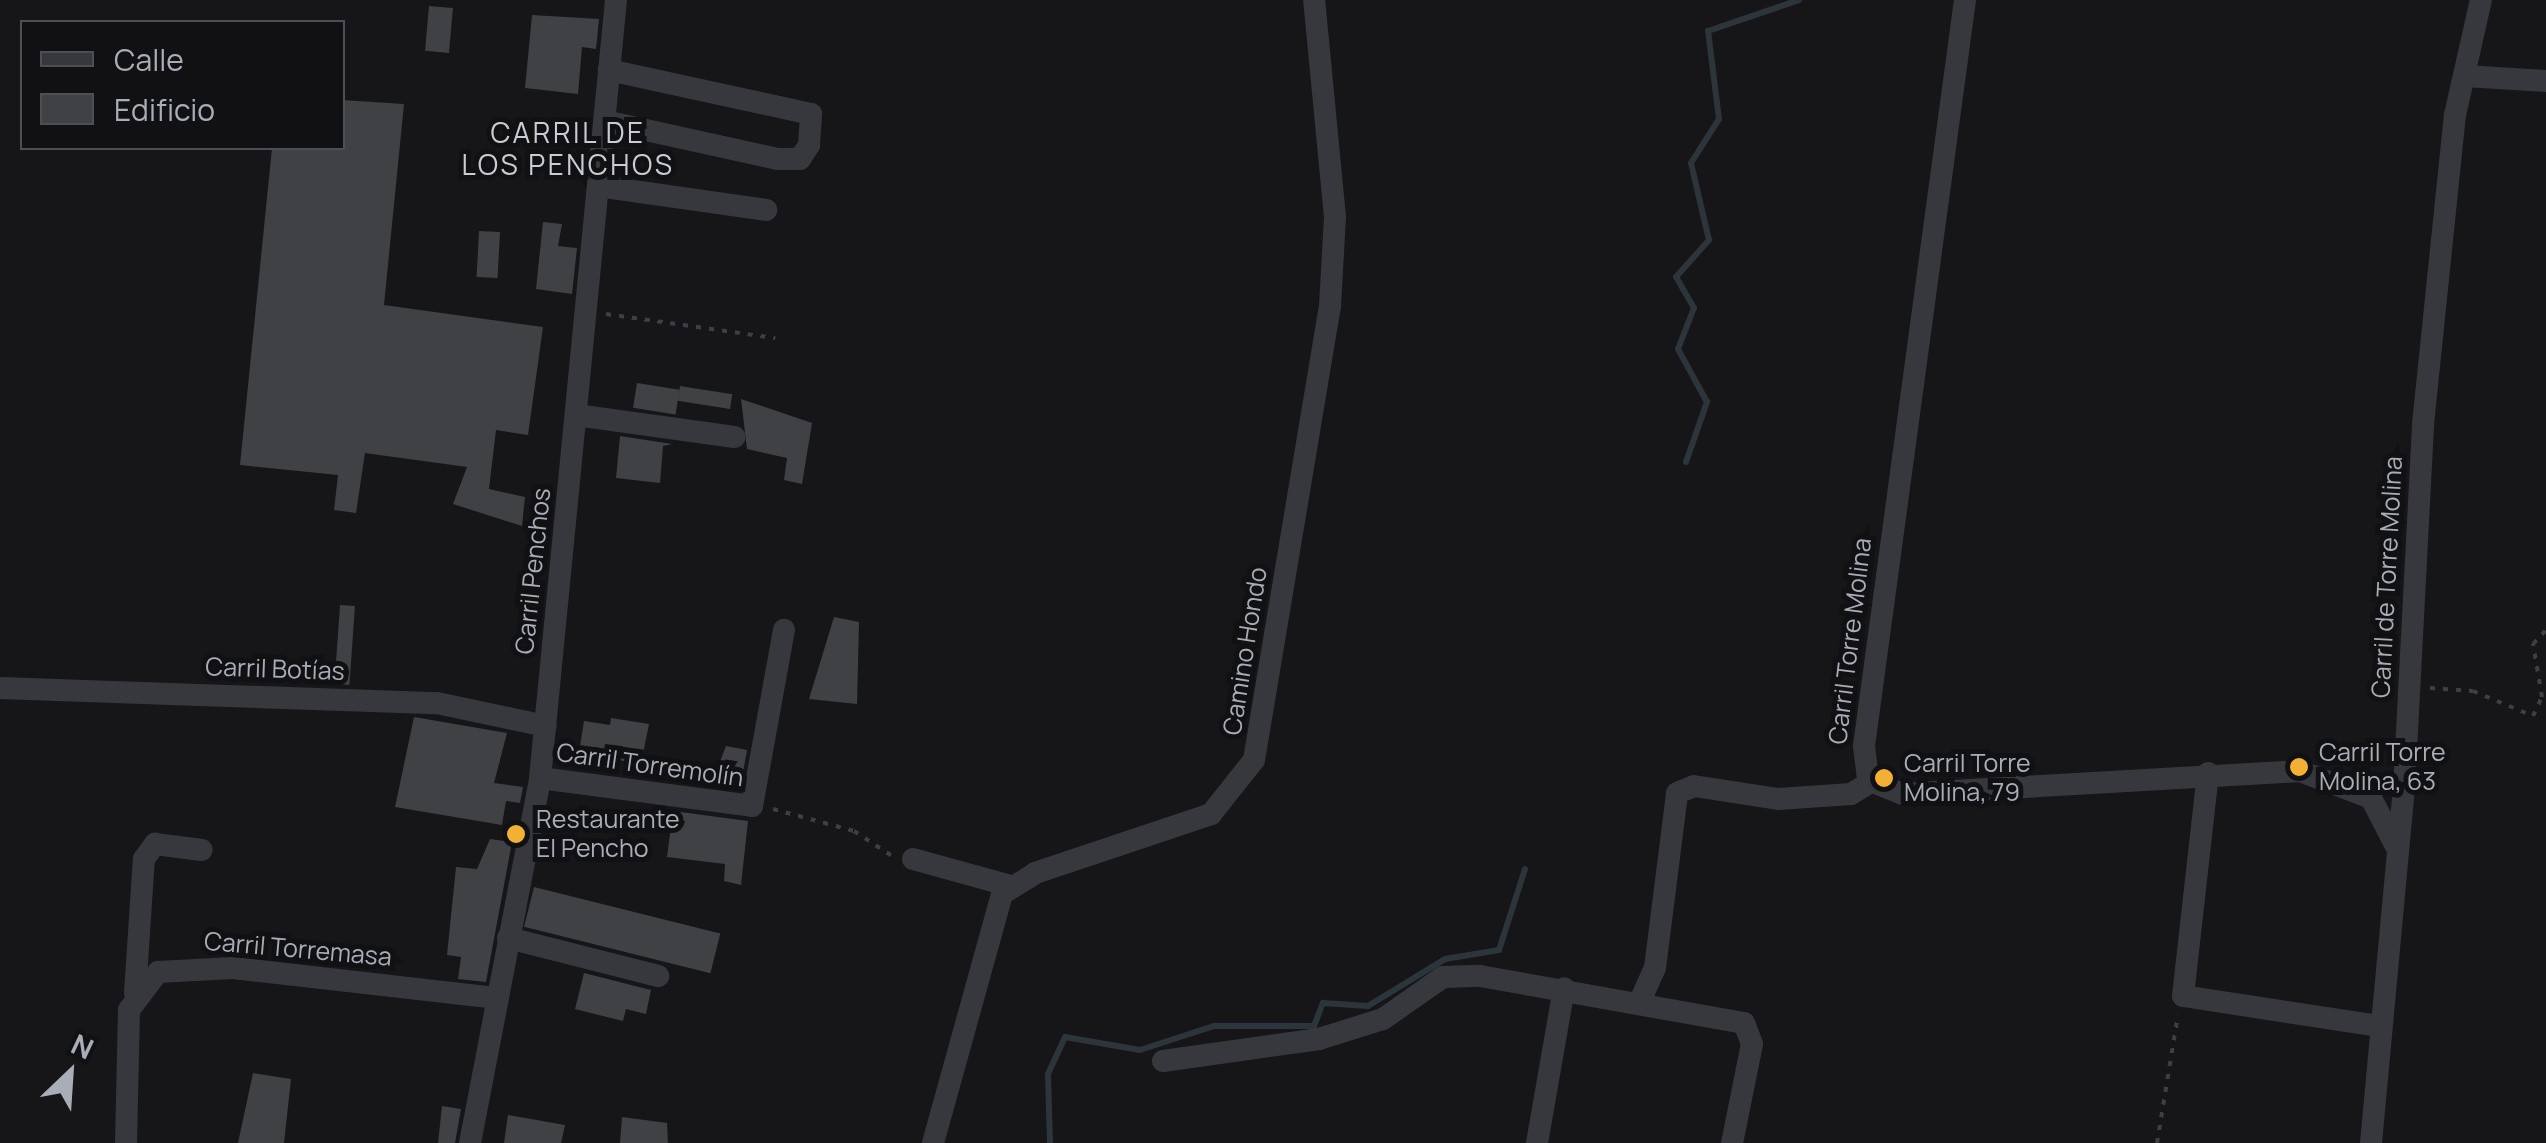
<!DOCTYPE html>
<html>
<head>
<meta charset="utf-8">
<style>
  body { margin:0 }
  #map { position:relative; width:2546px; height:1143px; overflow:hidden; background:#161618; font-family:Manrope,sans-serif }
  div>[style] { position:absolute }
  .stream>* { height:6px; margin:-3px; padding:0 3px; transform-origin:3px; border-radius:3px; background:#2c353c }
  .building>* { inset:0; background:#404145; transform-origin:0 0 }
  .path>* { height:4px; margin-top:-2px; transform-origin:0; background:repeating-linear-gradient(90deg,#3d3f44 0 5px,transparent 0 13px) }
  .street>* { height:22px; margin:-11px; padding:0 11px; transform-origin:11px; border-radius:11px; background:#37383d }
  .dots>* { width:28px; height:28px; translate:-50% -50%; box-sizing:border-box; border:5px solid #111113; border-radius:50% }
  span { translate:-50% -50%; white-space:nowrap; text-align:center; line-height:1.15; -webkit-text-stroke:10px #111113; paint-order:stroke }
  .street-label { font-size:25px; color:#a8adb8 }
  .poi-label { font-size:25px; color:#a8adb8 }
  .left { translate:0 -50%; text-align:left }
  .neighbourhood-label { font-size:28px; color:#c9ccd4; letter-spacing:2.5px }
  .legend { position:absolute; left:20px; top:20px; width:325px; height:130px; box-sizing:border-box; background:#111113; border:2px solid #4d4f55; margin:0; padding:12px 18px; list-style:none; font-size:30px; color:#a8adb8 }
  .legend li { display:flex; align-items:center; gap:20px; height:50px }
  .legend b { width:50px; border:2px solid #4d4f55 }
  .north { position:absolute; left:20px; top:1023px; width:100px; height:100px; -webkit-text-stroke:8px #111113; paint-order:stroke; rotate:25deg; font-size:28px; font-weight:700; line-height:40px; text-align:center; color:#a8adb8 }
  .north::after { content:''; display:block; margin:auto; width:35px; height:45px; background:#a8adb8; clip-path:polygon(50% 0,100% 100%,50% 72%,0 100%) }
</style>
</head>
<body>
<div id="map">
  <div class="stream">
    <div style="left:1686px;top:462px;width:64px;rotate:-70.7deg"></div>
    <div style="left:1707px;top:402px;width:60px;rotate:-118.7deg"></div>
    <div style="left:1678px;top:349px;width:44px;rotate:-68.7deg"></div>
    <div style="left:1694px;top:308px;width:36px;rotate:-120deg"></div>
    <div style="left:1676px;top:277px;width:50px;rotate:-48.3deg"></div>
    <div style="left:1709px;top:240px;width:79px;rotate:-103.2deg"></div>
    <div style="left:1691px;top:163px;width:52px;rotate:-57.5deg"></div>
    <div style="left:1719px;top:119px;width:89px;rotate:-97.1deg"></div>
    <div style="left:1708px;top:31px;width:96px;rotate:-18.8deg"></div>
    <div style="left:1050px;top:1143px;width:69px;rotate:-91.7deg"></div>
    <div style="left:1048px;top:1074px;width:41px;rotate:-65.3deg"></div>
    <div style="left:1065px;top:1037px;width:76px;rotate:9.8deg"></div>
    <div style="left:1140px;top:1050px;width:78px;rotate:-18deg"></div>
    <div style="left:1214px;top:1026px;width:100px"></div>
    <div style="left:1314px;top:1026px;width:25px;rotate:-69deg"></div>
    <div style="left:1323px;top:1003px;width:45px;rotate:3.8deg"></div>
    <div style="left:1368px;top:1006px;width:90px;rotate:-31.4deg"></div>
    <div style="left:1445px;top:959px;width:55px;rotate:-9.5deg"></div>
    <div style="left:1499px;top:950px;width:85px;rotate:-72.2deg"></div>
  </div>
  <div class="building">
    <div style="left:429px;top:6px;width:24px;height:45px;rotate:5deg"></div>
    <div style="clip-path:polygon(532px 15px,599px 19px,596px 49px,582px 47px,578px 94px,525px 88px)"></div>
    <div style="clip-path:polygon(342px 100px,404px 104px,384px 305px,543px 327px,528px 435px,496px 430px,489px 489px,525px 497px,522px 526px,453px 504px,467px 467px,365px 453px,356px 513px,334px 510px,338px 475px,240px 465px,272px 148px,342px 148px)"></div>
    <div style="clip-path:polygon(543px 222px,562px 224px,558px 246px,577px 248px,572px 294px,536px 289px)"></div>
    <div style="left:479px;top:231px;width:21px;height:46px;rotate:3deg"></div>
    <div style="left:637px;top:383px;width:43px;height:25px;rotate:9deg"></div>
    <div style="left:680px;top:386px;width:53px;height:15px;rotate:9deg"></div>
    <div style="clip-path:polygon(741px 399px,812px 423px,802px 484px,784px 480px,787px 458px,747px 449px)"></div>
    <div style="clip-path:polygon(620px 436px,672px 444px,663px 446px,660px 483px,616px 478px)"></div>
    <div style="left:340px;top:605px;width:15px;height:79px;rotate:4deg"></div>
    <div style="clip-path:polygon(834px 617px,859px 622px,857px 704px,809px 699px)"></div>
    <div style="clip-path:polygon(414px 717px,507px 733px,494px 783px,523px 787px,520px 803px,506px 801px,502px 825px,395px 807px)"></div>
    <div style="clip-path:polygon(611px 718px,649px 724px,641px 764px,579px 753px,584px 721px,610px 725px)"></div>
    <div style="clip-path:polygon(726px 746px,747px 750px,740px 789px,711px 785px)"></div>
    <div style="clip-path:polygon(673px 811px,748px 821px,741px 885px,724px 881px,725px 864px,667px 857px)"></div>
    <div style="clip-path:polygon(490px 839px,512px 842px,486px 982px,458px 979px,461px 957px,447px 955px,456px 867px,477px 869px)"></div>
    <div style="left:534px;top:887px;width:192px;height:41px;rotate:14deg"></div>
    <div style="clip-path:polygon(584px 973px,651px 990px,646px 1014px,626px 1009px,623px 1021px,575px 1009px)"></div>
    <div style="clip-path:polygon(253px 1073px,291px 1079px,284px 1143px,238px 1143px)"></div>
    <div style="clip-path:polygon(442px 1106px,461px 1109px,455px 1143px,438px 1143px)"></div>
    <div style="clip-path:polygon(508px 1115px,565px 1125px,561px 1143px,504px 1143px)"></div>
    <div style="clip-path:polygon(622px 1117px,667px 1123px,668px 1143px,620px 1143px)"></div>
  </div>
  <div class="path">
    <div style="left:606px;top:314px;width:171px;rotate:8.1deg"></div>
    <div style="left:2430px;top:688px;width:43px;rotate:4deg"></div>
    <div style="left:2473px;top:691px;width:65px;rotate:22.6deg"></div>
    <div style="left:2533px;top:716px;width:21px;rotate:-65deg"></div>
    <div style="left:2542px;top:697px;width:54px;rotate:-99.6deg"></div>
    <div style="left:2533px;top:644px;width:19px;rotate:-47deg"></div>
    <div style="left:773px;top:809px;width:84px;rotate:15.2deg"></div>
    <div style="left:854px;top:831px;width:45px;rotate:33.3deg"></div>
    <div style="left:2157px;top:1143px;width:130px;rotate:-80.7deg"></div>
  </div>
  <div class="street">
    <div style="left:1965px;top:0;width:753px;rotate:97.71deg"></div>
    <div style="left:1864px;top:746px;width:34px;rotate:83deg"></div>
    <div style="left:1868px;top:780px;width:37px;rotate:22deg"></div>
    <div style="left:1902px;top:794px;width:399px;rotate:-3.3deg"></div>
    <div style="left:2300px;top:771px;width:76px;rotate:20.8deg"></div>
    <div style="left:2371px;top:798px;width:59px;rotate:62.6deg"></div>
    <div style="left:2465px;top:76px;width:81px;rotate:3.5deg"></div>
    <div style="left:605px;top:121px;width:177px;rotate:12.4deg"></div>
    <div style="left:778px;top:159px;width:22px"></div>
    <div style="left:800px;top:159px;width:17px;rotate:-57deg"></div>
    <div style="left:809px;top:145px;width:31px;rotate:-86deg"></div>
    <div style="left:811px;top:114px;width:207px;rotate:-167.7deg"></div>
    <div style="left:598px;top:186px;width:170px;rotate:8.1deg"></div>
    <div style="left:576px;top:415px;width:160px;rotate:7.9deg"></div>
    <div style="left:0;top:688px;width:437px;rotate:2deg"></div>
    <div style="left:437px;top:703px;width:111px;rotate:11.9deg"></div>
    <div style="left:2208px;top:773px;width:224px;rotate:96.4deg"></div>
    <div style="left:2183px;top:996px;width:199px;rotate:8.7deg"></div>
    <div style="left:540px;top:778px;width:214px;rotate:7.5deg"></div>
    <div style="left:752px;top:806px;width:179px;rotate:-79.7deg"></div>
    <div style="left:913px;top:859px;width:102px;rotate:15.4deg"></div>
    <div style="left:508px;top:938px;width:155px;rotate:14.2deg"></div>
    <div style="left:135px;top:993px;width:134px;rotate:-86.2deg"></div>
    <div style="left:144px;top:859px;width:19px;rotate:-54deg"></div>
    <div style="left:155px;top:844px;width:47px;rotate:7.3deg"></div>
    <div style="left:1641px;top:999px;width:34px;rotate:-66deg"></div>
    <div style="left:1655px;top:968px;width:176px;rotate:-82.8deg"></div>
    <div style="left:1677px;top:793px;width:18px;rotate:-22deg"></div>
    <div style="left:1694px;top:786px;width:85px;rotate:8.8deg"></div>
    <div style="left:1778px;top:799px;width:73px;rotate:-3.9deg"></div>
    <div style="left:1851px;top:794px;width:23px;rotate:-31deg"></div>
    <div style="left:1163px;top:1061px;width:158px;rotate:-8deg"></div>
    <div style="left:1319px;top:1039px;width:67px;rotate:-17.4deg"></div>
    <div style="left:1383px;top:1019px;width:73px;rotate:-35deg"></div>
    <div style="left:1443px;top:977px;width:37px;rotate:-2deg"></div>
    <div style="left:1480px;top:976px;width:268px;rotate:10.1deg"></div>
    <div style="left:1744px;top:1023px;width:22px;rotate:69deg"></div>
    <div style="left:1752px;top:1044px;width:101px;rotate:101.4deg"></div>
    <div style="left:126px;top:1143px;width:133px;rotate:-88.7deg"></div>
    <div style="left:129px;top:1010px;width:48px;rotate:-52.7deg"></div>
    <div style="left:158px;top:972px;width:75px;rotate:-3.1deg"></div>
    <div style="left:233px;top:968px;width:264px;rotate:6.5deg"></div>
    <div style="left:470px;top:1143px;width:372px;rotate:-79.1deg"></div>
    <div style="left:540px;top:778px;width:782px;rotate:-84.42deg"></div>
    <div style="left:933px;top:1143px;width:258px;rotate:-74.5deg"></div>
    <div style="left:1002px;top:894px;width:39px;rotate:-32deg"></div>
    <div style="left:1035px;top:873px;width:186px;rotate:-18.5deg"></div>
    <div style="left:1211px;top:814px;width:69px;rotate:-51.5deg"></div>
    <div style="left:1254px;top:760px;width:460px;rotate:-80.5deg"></div>
    <div style="left:1330px;top:306px;width:89px;rotate:-86.8deg"></div>
    <div style="left:1335px;top:217px;width:218px;rotate:-95.5deg"></div>
    <div style="left:1537px;top:1143px;width:157px;rotate:-80.1deg"></div>
    <div style="left:2371px;top:1143px;width:356px;rotate:-84.7deg"></div>
    <div style="left:2404px;top:789px;width:365px;rotate:-87deg"></div>
    <div style="left:2423px;top:424px;width:311px;rotate:-84.1deg"></div>
    <div style="left:2455px;top:115px;width:118px;rotate:-77.3deg"></div>
  </div>
  <div class="dots">
    <div style="left:2299px;top:767px;background:#f2b134"></div>
    <div style="left:1884px;top:778px;background:#f2b134"></div>
    <div style="left:516px;top:834px;background:#f2b134"></div>
  </div>
  <div class="street-label">
    <span style="left:533px;top:571px;rotate:-84deg">Carril Penchos</span>
    <span style="left:2387px;top:577px;rotate:-87deg">Carril de Torre Molina</span>
    <span style="left:1850px;top:641px;rotate:-83deg">Carril Torre Molina</span>
    <span style="left:1245px;top:651px;rotate:-81deg">Camino Hondo</span>
    <span style="left:275px;top:669px;rotate:2deg">Carril Botías</span>
    <span style="left:650px;top:765px;rotate:8deg">Carril Torremolín</span>
    <span style="left:298px;top:949px;rotate:5deg">Carril Torremasa</span>
  </div>
  <div class="poi-label">
    <span class="left" style="left:2319px;top:767px">Carril Torre<br>Molina, 63</span>
    <span class="left" style="left:1904px;top:778px">Carril Torre<br>Molina, 79</span>
    <span class="left" style="left:536px;top:834px">Restaurante<br>El Pencho</span>
  </div>
  <div class="neighbourhood-label">
    <span style="left:568px;top:148px">CARRIL DE<br>LOS PENCHOS</span>
  </div>
  <ul class="legend">
  <li><b style="height:12px;background:#37383d"></b>Calle</li>
  <li><b style="height:28px;background:#404145"></b>Edificio</li>
  </ul>
  <div class="north">N</div>
</div>
</body>
</html>
